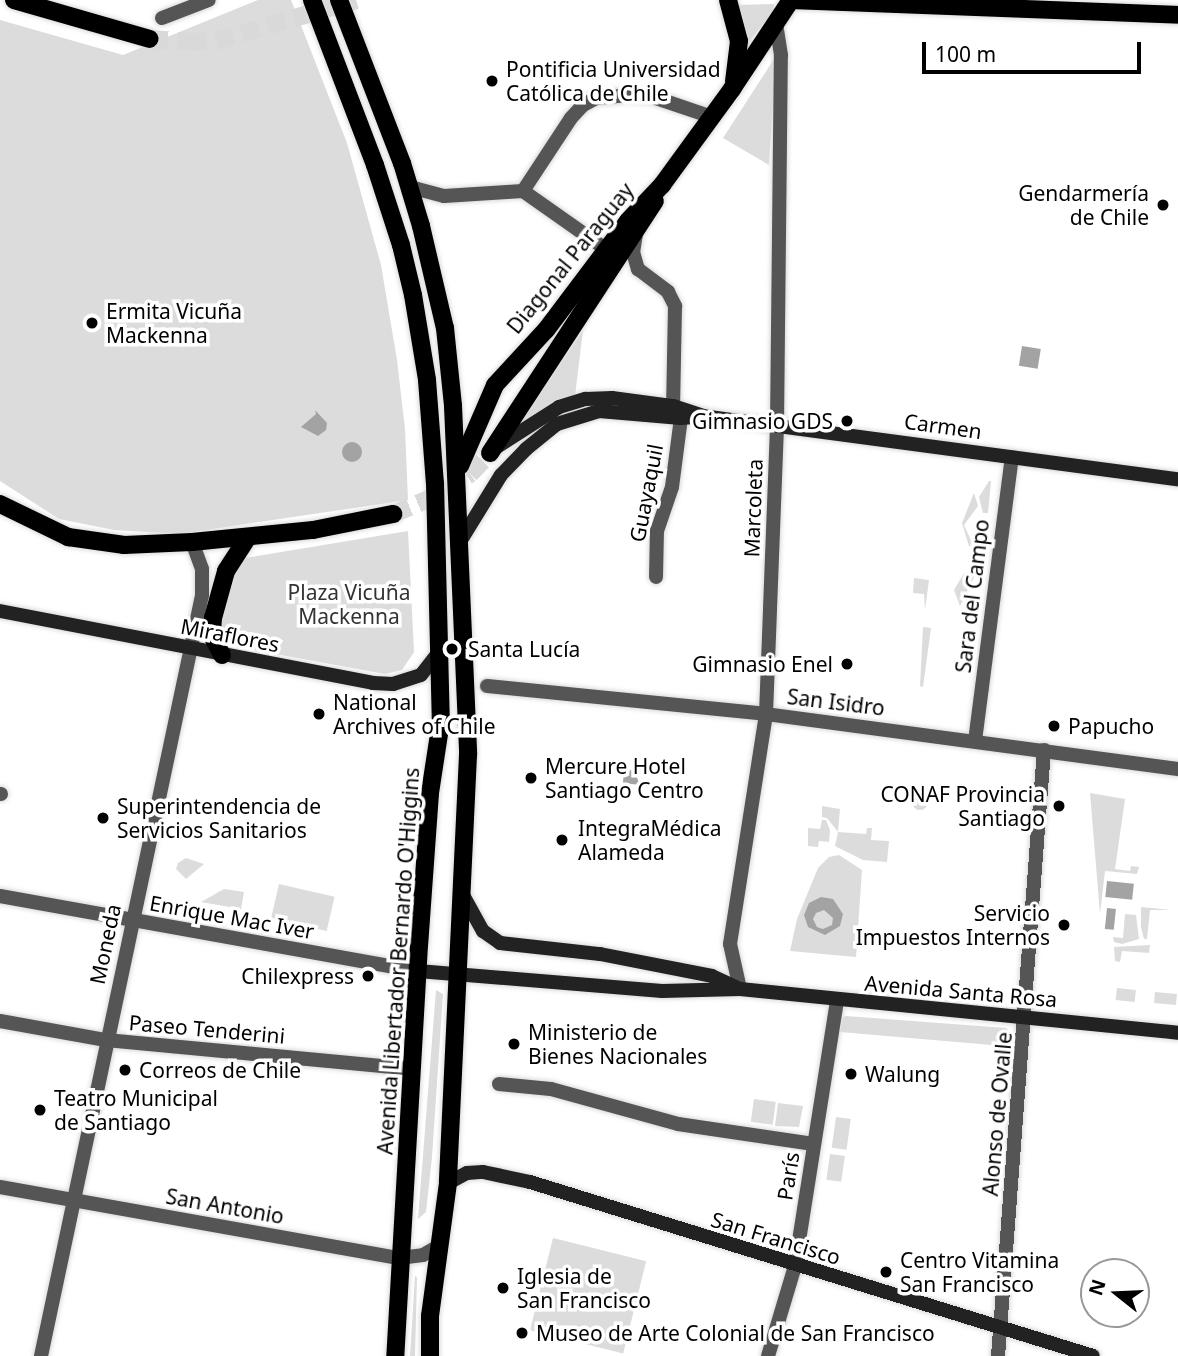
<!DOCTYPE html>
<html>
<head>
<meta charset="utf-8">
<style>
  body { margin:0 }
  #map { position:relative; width:1178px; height:1356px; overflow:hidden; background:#fff; font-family:"Noto Sans",sans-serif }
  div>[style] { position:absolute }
  .green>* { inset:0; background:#dcdcdc; transform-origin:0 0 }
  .round { border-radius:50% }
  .water>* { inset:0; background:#a3a3a3; transform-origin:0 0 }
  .primary-tunnel>* { height:18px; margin-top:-9px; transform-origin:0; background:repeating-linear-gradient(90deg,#d9d9d9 0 18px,transparent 0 27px) }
  .roads { filter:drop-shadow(0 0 2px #dbdbdb) drop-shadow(0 0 2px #dbdbdb) }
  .street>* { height:14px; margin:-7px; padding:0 7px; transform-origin:7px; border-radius:7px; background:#555 }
  .secondary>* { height:14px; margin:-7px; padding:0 7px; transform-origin:7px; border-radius:7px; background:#222 }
  .primary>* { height:18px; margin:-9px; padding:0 9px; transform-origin:9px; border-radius:9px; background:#000 }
  .dots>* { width:19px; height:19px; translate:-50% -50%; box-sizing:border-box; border:4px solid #fff; border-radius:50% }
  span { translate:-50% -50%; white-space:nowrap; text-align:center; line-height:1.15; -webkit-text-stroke:7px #fff; paint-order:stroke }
  .poi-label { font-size:21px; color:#000 }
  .left { translate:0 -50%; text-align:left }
  .right { translate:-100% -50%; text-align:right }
  .street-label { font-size:21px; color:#000 }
  .park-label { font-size:21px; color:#333 }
  .north { position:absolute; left:1080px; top:1258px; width:70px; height:70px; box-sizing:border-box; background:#fff; border:2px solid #999; border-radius:50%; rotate:288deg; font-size:19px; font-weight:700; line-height:28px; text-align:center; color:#000 }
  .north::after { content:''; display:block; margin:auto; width:24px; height:32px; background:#000; clip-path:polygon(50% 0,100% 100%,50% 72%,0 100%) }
  .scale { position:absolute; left:922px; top:42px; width:219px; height:32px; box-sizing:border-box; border:4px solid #000; border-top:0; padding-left:9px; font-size:21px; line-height:24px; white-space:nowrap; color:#000; -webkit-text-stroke:5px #fff; paint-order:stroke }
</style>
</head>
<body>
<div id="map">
  <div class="green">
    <div style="clip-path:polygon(258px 0,291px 0,347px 143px,381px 265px,397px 360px,405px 429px,408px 500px,179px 534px,114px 530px,59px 519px,0 481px,0 20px,123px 55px)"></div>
    <div style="clip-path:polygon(774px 4px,774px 10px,742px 51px,745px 34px,743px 17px,736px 5px)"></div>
    <div style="clip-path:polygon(776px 56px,769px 165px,723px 138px)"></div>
    <div style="clip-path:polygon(583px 330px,575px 396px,521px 424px,528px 412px)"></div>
    <div style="clip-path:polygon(989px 481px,991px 481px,988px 513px,983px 513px,979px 497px)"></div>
    <div style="clip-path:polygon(974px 493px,978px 506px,964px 525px,974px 547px,969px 546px,962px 523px)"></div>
    <div style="clip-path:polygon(408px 531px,414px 652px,402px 670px,385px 674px,226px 645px,219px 631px,231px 576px,245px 558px)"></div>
    <div style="clip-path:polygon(964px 573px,975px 575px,960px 606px,954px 590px)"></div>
    <div style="clip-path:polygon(914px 578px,929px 580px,925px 610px,924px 594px,913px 593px)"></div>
    <div style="clip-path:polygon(923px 627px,931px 628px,923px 687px,920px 686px)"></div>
    <div style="clip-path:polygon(1090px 793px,1125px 799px,1115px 869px,1130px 871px,1131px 866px,1139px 867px,1137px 874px,1105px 871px,1100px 914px)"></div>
    <div class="round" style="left:912px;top:794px;width:16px;height:16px"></div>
    <div style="clip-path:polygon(822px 806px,840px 809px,838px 832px,866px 834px,867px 828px,872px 828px,871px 840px,889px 841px,887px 862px,863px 860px,835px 846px,838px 832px,827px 818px,822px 817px)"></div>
    <div style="clip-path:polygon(822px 820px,826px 820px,830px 830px,829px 842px,819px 841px,818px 847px,808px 846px,808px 828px,820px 829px)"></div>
    <div style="clip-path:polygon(839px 855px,862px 870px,856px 957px,790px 951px,797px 919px,818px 868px,829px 857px)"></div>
    <div style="clip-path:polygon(186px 858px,204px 864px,186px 879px,176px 869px,178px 863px)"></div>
    <div style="left:279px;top:884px;width:57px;height:35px;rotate:13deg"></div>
    <div style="clip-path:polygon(224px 889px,244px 892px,241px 909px,201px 902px)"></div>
    <div style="clip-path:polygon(1141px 907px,1171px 910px,1150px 910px,1147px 939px,1144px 939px,1141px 927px)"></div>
    <div style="clip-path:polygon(1125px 914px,1136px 915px,1139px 939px,1122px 944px,1114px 942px,1113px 937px,1123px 938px)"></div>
    <div style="clip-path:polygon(1150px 945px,1149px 953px,1122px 951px,1120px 962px,1115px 961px,1114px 947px)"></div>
    <div style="left:1117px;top:988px;width:19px;height:12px;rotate:6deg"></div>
    <div style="clip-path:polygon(436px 990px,443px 994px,432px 1157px,426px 1212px,418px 1219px)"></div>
    <div style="left:1155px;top:992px;width:22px;height:11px;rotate:5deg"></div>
    <div style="clip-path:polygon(846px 1016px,1006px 1028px,1013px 1034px,1015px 1047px,840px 1032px,843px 1017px)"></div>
    <div style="left:754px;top:1099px;width:22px;height:23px;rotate:8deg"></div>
    <div style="clip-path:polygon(778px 1103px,803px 1106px,799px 1127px,775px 1126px)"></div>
    <div style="left:836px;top:1117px;width:15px;height:31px;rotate:8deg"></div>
    <div style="left:830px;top:1154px;width:15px;height:26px;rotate:8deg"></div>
    <div style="left:553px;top:1238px;width:96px;height:95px;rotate:14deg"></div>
    <div style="clip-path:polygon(415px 1276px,417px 1277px,415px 1356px,410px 1356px)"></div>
  </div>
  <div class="water">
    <div style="left:1022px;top:346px;width:19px;height:20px;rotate:9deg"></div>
    <div style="clip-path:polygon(315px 410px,327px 423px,326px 430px,318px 436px,301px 427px,316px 414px)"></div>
    <div class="round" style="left:342px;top:442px;width:20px;height:20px"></div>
    <div style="clip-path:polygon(624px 766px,635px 773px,640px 785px,623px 783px)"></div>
    <div style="left:1107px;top:881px;width:27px;height:16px;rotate:6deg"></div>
    <div style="clip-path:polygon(evenodd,821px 897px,833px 899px,843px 914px,840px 926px,825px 935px,808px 927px,804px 915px,809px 903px,821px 897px,824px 910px,833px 918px,832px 925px,823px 929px,817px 927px,813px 919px,816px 913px,824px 910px)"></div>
    <div style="left:1107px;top:908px;width:9px;height:21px;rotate:6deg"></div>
  </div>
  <div class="primary-tunnel">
    <div style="left:150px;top:39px;width:39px;rotate:4deg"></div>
    <div style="left:189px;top:42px;width:27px;rotate:-2deg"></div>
    <div style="left:216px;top:41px;width:146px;rotate:-16.3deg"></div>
    <div style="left:393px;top:514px;width:56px;rotate:-22.9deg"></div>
    <div style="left:445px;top:492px;width:31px;rotate:-36deg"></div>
    <div style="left:470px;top:474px;width:29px;rotate:-46deg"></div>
  </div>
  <div class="roads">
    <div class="street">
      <div style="left:162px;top:18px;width:50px;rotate:-21deg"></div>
      <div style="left:410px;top:187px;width:35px;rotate:15deg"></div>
      <div style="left:444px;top:196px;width:79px;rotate:-3.6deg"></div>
      <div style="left:523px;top:191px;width:103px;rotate:35.1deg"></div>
      <div style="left:523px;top:191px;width:87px;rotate:-56.7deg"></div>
      <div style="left:571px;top:118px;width:18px;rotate:-47deg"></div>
      <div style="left:583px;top:105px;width:15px;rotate:-28deg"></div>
      <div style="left:596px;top:98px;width:33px;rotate:-5deg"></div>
      <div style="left:629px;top:95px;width:24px;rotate:5deg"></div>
      <div style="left:653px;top:97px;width:62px;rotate:18.7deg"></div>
      <div style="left:636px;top:234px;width:18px;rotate:99deg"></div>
      <div style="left:633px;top:252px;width:18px;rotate:74deg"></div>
      <div style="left:638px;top:269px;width:38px;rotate:37deg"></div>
      <div style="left:668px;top:292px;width:16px;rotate:63deg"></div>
      <div style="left:675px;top:306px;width:100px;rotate:91.1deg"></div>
      <div style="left:656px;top:577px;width:46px;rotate:-88.8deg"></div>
      <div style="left:657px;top:531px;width:46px;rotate:-71.2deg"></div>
      <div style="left:672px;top:487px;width:70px;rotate:-82.6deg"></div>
      <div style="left:487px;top:686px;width:280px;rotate:5.7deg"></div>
      <div style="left:766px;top:714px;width:416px;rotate:7.6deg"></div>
      <div style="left:975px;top:741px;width:286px;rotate:-82.6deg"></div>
      <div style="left:0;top:794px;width:1px"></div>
      <div style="left:0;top:896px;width:425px;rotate:10.2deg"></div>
      <div style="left:740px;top:989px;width:46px;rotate:-102.5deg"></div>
      <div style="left:730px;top:944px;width:233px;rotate:-81.1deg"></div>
      <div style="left:766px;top:714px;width:105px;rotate:-87.8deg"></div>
      <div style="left:770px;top:609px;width:184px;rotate:-87.8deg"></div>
      <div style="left:777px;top:425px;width:370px;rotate:-89.4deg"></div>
      <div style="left:781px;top:55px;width:31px;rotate:-99deg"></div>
      <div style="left:0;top:1021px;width:108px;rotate:10.2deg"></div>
      <div style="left:106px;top:1040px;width:306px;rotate:5.4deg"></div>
      <div style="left:499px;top:1084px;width:52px;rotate:5.5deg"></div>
      <div style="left:551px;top:1089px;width:132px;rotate:15.4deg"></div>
      <div style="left:678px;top:1124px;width:137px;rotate:8.4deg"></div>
      <div style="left:0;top:1187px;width:405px;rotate:10.1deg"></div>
      <div style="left:399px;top:1258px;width:24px;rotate:-7deg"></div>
      <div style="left:423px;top:1255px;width:20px;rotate:-30deg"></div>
      <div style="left:41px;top:1356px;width:778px;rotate:-78.05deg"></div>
      <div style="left:202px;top:595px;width:26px;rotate:-90deg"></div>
      <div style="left:202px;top:569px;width:29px;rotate:-110deg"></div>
      <div style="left:768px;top:1356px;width:94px;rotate:-73.3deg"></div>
      <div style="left:795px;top:1266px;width:268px;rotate:-81deg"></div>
      <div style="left:998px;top:1356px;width:608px;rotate:-85.66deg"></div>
    </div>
    <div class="secondary">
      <div style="left:495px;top:448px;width:76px;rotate:-32.6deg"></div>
      <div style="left:559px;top:407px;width:28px;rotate:-17deg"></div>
      <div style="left:586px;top:399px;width:26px;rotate:-2deg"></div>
      <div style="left:612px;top:398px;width:62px;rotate:7.5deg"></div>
      <div style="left:673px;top:406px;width:32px;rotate:18deg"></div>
      <div style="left:703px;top:416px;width:479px;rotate:7.6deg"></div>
      <div style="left:461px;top:540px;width:76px;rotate:-58.4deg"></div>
      <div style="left:501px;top:475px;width:36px;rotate:-46deg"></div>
      <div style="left:526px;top:449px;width:40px;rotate:-39deg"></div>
      <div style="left:557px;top:424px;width:44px;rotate:-17.2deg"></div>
      <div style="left:599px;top:411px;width:82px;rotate:4.9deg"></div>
      <div style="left:681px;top:418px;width:16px;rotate:-4deg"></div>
      <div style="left:0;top:611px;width:380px;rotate:10.9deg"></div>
      <div style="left:373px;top:683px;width:20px;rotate:3deg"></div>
      <div style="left:393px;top:684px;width:29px;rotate:-18deg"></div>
      <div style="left:421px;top:675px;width:31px;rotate:-52deg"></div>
      <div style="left:464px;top:897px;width:39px;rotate:61deg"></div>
      <div style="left:483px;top:931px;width:21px;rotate:35deg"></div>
      <div style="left:500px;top:943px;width:101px;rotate:6.3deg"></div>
      <div style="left:600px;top:954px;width:114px;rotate:11.1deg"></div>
      <div style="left:712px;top:976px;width:31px;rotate:25deg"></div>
      <div style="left:418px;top:971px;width:245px;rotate:4.7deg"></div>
      <div style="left:662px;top:991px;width:78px;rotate:-1.5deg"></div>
      <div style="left:740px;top:989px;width:440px;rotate:5.7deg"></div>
      <div style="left:448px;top:1183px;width:21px;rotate:-28deg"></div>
      <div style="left:467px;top:1173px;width:16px;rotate:-4deg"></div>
      <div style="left:483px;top:1172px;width:48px;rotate:12deg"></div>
      <div style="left:530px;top:1182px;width:589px;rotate:17.17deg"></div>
    </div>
    <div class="primary">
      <div style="left:14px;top:0;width:141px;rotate:16deg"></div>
      <div style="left:312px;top:0;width:177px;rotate:69.1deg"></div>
      <div style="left:375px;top:165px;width:84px;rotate:72deg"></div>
      <div style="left:401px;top:245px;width:51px;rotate:76.5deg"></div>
      <div style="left:413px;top:295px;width:86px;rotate:80.6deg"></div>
      <div style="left:427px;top:380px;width:103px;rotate:85.6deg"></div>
      <div style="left:435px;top:483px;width:238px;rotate:88.6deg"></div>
      <div style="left:441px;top:721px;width:73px;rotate:98.7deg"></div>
      <div style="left:430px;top:793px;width:152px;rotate:94.1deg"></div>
      <div style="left:419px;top:945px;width:412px;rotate:93.3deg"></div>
      <div style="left:339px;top:0;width:175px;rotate:68.9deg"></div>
      <div style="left:402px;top:163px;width:66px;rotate:73.2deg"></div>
      <div style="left:421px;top:226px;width:105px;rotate:76.8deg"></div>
      <div style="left:445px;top:328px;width:78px;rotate:84.1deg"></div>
      <div style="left:453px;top:406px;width:349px;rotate:87.5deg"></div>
      <div style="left:468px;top:755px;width:428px;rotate:92.7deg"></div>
      <div style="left:448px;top:1183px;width:134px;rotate:97.7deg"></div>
      <div style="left:430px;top:1316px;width:40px;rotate:90deg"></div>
      <div style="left:728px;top:0;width:42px;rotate:75deg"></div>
      <div style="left:739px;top:41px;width:41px;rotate:97deg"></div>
      <div style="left:793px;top:0;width:385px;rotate:2.2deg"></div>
      <div style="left:490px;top:453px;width:301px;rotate:-56.8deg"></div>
      <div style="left:460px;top:466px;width:88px;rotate:-66.6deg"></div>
      <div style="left:495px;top:385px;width:75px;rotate:-47.2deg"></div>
      <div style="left:546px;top:330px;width:136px;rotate:-53deg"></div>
      <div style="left:628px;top:221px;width:50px;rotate:-46.6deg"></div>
      <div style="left:662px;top:185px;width:119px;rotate:-53.9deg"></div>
      <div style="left:732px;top:89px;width:107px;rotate:-56.5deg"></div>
      <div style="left:0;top:504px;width:76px;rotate:25.9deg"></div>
      <div style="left:68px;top:537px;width:57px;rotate:8.1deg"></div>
      <div style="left:124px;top:545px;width:68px;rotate:-2.5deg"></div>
      <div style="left:192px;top:542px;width:122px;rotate:-5.7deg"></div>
      <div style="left:313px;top:530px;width:82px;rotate:-11.3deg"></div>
      <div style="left:222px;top:655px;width:22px;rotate:-117deg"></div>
      <div style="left:212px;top:635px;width:17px;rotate:-87deg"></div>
      <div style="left:213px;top:618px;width:49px;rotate:-74.5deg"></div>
      <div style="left:226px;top:571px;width:40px;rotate:-57.1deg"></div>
    </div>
  </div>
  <div class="dots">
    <div style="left:492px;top:81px;background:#000"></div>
    <div style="left:1163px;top:205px;background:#000"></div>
    <div style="left:92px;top:323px;background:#000"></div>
    <div style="left:847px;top:421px;background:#000"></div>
    <div style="left:452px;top:649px;background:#000"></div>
    <div style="left:847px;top:664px;background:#000"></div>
    <div style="left:319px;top:714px;background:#000"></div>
    <div style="left:1054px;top:726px;background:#000"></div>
    <div style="left:531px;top:778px;background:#000"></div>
    <div style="left:1059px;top:806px;background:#000"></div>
    <div style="left:103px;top:818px;background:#000"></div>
    <div style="left:562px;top:840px;background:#000"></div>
    <div style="left:1064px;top:925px;background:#000"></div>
    <div style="left:368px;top:976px;background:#000"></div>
    <div style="left:514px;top:1044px;background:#000"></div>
    <div style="left:125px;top:1070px;background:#000"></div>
    <div style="left:851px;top:1074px;background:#000"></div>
    <div style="left:40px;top:1110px;background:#000"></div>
    <div style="left:886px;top:1272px;background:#000"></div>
    <div style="left:503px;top:1288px;background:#000"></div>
    <div style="left:522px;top:1333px;background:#000"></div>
  </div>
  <div class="poi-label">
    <span class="left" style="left:506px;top:81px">Pontificia Universidad<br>Católica de Chile</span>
    <span class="right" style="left:1149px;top:205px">Gendarmería<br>de Chile</span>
    <span class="left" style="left:106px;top:323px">Ermita Vicuña<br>Mackenna</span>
    <span class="right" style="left:833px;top:421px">Gimnasio GDS</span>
    <span class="left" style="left:468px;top:649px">Santa Lucía</span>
    <span class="right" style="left:833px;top:664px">Gimnasio Enel</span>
    <span class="left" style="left:333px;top:714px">National<br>Archives of Chile</span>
    <span class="left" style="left:1068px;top:726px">Papucho</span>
    <span class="left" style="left:545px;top:778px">Mercure Hotel<br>Santiago Centro</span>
    <span class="right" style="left:1045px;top:806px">CONAF Provincia<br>Santiago</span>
    <span class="left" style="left:117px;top:818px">Superintendencia de<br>Servicios Sanitarios</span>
    <span class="left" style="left:578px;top:840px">IntegraMédica<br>Alameda</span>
    <span class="right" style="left:1050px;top:925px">Servicio<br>Impuestos Internos</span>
    <span class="right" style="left:354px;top:976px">Chilexpress</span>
    <span class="left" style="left:528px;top:1044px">Ministerio de<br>Bienes Nacionales</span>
    <span class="left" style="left:139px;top:1070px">Correos de Chile</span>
    <span class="left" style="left:865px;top:1074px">Walung</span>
    <span class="left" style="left:54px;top:1110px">Teatro Municipal<br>de Santiago</span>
    <span class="left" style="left:900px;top:1272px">Centro Vitamina<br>San Francisco</span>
    <span class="left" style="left:517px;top:1288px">Iglesia de<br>San Francisco</span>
    <span class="left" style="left:536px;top:1333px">Museo de Arte Colonial de San Francisco</span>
  </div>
  <div class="street-label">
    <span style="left:570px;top:258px;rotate:-51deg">Diagonal Paraguay</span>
    <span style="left:943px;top:426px;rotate:8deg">Carmen</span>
    <span style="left:646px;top:493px;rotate:-79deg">Guayaquil</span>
    <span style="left:753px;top:508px;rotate:-88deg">Marcoleta</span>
    <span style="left:972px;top:596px;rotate:-83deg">Sara del Campo</span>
    <span style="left:230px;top:635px;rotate:11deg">Miraflores</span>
    <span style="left:836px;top:702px;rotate:7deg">San Isidro</span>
    <span style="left:232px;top:917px;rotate:10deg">Enrique Mac Iver</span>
    <span style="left:105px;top:944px;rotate:-78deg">Moneda</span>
    <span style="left:398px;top:961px;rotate:-86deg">Avenida Libertador Bernardo O'Higgins</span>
    <span style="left:961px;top:991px;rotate:5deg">Avenida Santa Rosa</span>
    <span style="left:207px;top:1029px;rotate:5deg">Paseo Tenderini</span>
    <span style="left:997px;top:1114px;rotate:-85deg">Alonso de Ovalle</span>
    <span style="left:788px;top:1176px;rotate:-81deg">París</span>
    <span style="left:225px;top:1206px;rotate:10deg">San Antonio</span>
    <span style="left:776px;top:1238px;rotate:17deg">San Francisco</span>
  </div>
  <div class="park-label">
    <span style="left:349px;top:604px">Plaza Vicuña<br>Mackenna</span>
  </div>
  <div class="north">N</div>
  <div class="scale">100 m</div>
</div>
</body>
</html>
